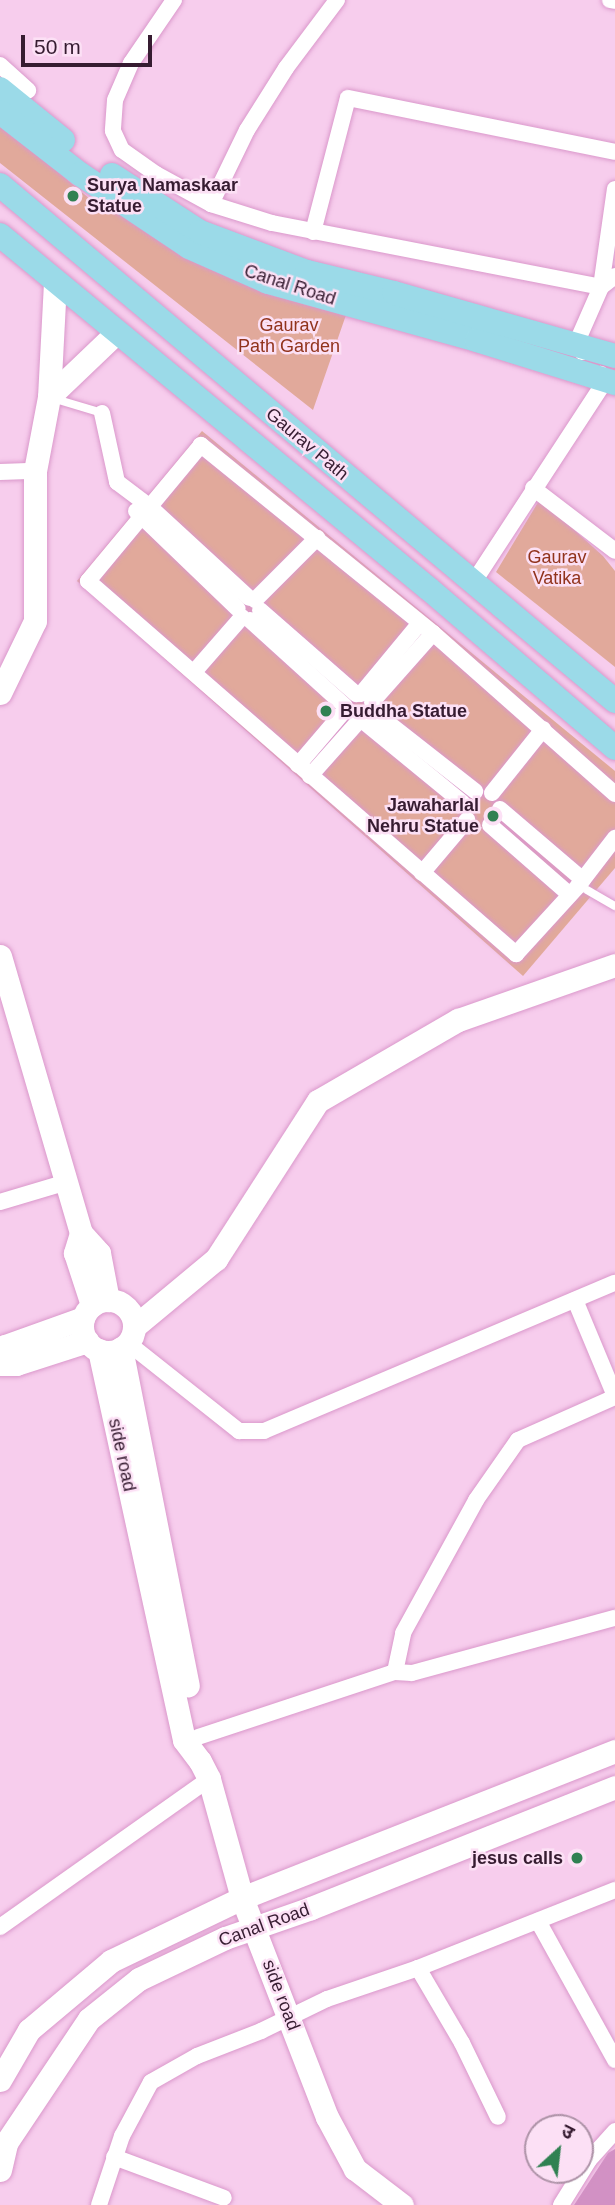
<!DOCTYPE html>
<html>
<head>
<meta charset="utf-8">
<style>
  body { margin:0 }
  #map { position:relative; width:615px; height:2205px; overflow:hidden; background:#f7cded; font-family:Arial,"Noto Sans Devanagari",sans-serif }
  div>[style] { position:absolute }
  .green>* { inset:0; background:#e1a99b }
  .water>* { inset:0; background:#d291c4 }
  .roads { filter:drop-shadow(0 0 2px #da98cb) drop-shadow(0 0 2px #da98cb) }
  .lane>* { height:8px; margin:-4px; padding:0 4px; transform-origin:4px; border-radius:4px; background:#fff }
  .street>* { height:16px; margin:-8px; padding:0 8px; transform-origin:8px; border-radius:8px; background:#fff }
  .secondary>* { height:23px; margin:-11.5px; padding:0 11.5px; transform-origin:11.5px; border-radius:11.5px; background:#fff }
  .secondary>.ring { margin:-11.5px; padding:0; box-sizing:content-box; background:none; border:23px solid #fff; border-radius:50% }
  .primary>* { height:24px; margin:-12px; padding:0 12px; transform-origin:12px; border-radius:12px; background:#9bdae8 }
  .dots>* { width:19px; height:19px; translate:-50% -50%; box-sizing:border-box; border:4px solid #fce0f5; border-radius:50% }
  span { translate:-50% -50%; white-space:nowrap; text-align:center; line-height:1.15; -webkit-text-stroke:5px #fce0f5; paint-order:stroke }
  .poi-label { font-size:18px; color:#361c31; font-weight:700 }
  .left { translate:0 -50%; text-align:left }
  .right { translate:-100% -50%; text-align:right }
  .street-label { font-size:18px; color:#361c31 }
  .park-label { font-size:18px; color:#91331c }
  .north { position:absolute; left:524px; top:2114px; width:70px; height:70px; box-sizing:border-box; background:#fce0f5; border:2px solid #ad92a7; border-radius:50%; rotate:27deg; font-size:19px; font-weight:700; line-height:28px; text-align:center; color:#361c31 }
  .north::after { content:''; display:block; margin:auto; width:24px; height:32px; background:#308152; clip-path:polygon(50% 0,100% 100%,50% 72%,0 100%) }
  .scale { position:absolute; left:21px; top:35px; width:131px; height:32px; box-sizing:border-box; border:4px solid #361c31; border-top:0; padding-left:9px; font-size:21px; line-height:24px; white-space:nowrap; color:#361c31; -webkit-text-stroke:5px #fce0f5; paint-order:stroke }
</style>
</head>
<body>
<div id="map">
  <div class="green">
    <div style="clip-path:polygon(0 123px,90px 199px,346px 315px,313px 410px,0 163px)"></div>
    <div style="clip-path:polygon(202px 431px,615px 771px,615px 868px,523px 976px,77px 581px)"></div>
    <div style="clip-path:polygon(540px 499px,603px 556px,615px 571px,615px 667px,496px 572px)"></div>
  </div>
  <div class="water">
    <div style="clip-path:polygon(615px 2149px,615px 2205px,574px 2205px,608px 2153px)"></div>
  </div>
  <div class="roads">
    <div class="lane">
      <div style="left:52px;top:398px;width:52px;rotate:16.7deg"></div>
      <div style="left:587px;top:890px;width:32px;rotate:30deg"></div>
    </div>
    <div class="street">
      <div style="left:174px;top:0;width:76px;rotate:124.3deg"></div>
      <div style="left:131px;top:63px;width:40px;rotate:113.4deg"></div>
      <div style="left:115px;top:100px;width:31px;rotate:94deg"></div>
      <div style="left:113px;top:131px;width:21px;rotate:65deg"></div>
      <div style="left:122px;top:150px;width:42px;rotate:35.2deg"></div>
      <div style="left:156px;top:174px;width:63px;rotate:28.6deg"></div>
      <div style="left:211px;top:204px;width:64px;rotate:17.3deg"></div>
      <div style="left:272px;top:223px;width:335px;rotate:11deg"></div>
      <div style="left:601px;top:287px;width:99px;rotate:-81.9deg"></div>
      <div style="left:610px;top:0;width:5px;rotate:11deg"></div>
      <div style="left:0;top:65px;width:38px;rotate:42deg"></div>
      <div style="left:211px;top:204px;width:82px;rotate:-64.1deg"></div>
      <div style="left:247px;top:130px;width:73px;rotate:-57.8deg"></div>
      <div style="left:286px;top:68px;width:85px;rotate:-53.1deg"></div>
      <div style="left:313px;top:232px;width:138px;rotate:-75.4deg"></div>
      <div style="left:348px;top:98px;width:272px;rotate:11.4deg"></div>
      <div style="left:582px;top:352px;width:10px;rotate:-127deg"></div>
      <div style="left:576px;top:344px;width:62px;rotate:-66.3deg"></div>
      <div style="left:601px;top:287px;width:18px;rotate:-38deg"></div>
      <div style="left:102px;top:413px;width:71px;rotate:77.7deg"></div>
      <div style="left:117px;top:482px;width:41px;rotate:37.1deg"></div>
      <div style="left:150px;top:507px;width:134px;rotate:42.6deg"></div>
      <div style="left:0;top:472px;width:35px;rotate:-2deg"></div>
      <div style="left:533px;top:488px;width:103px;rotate:37.5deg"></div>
      <div style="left:136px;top:511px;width:141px;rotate:43.9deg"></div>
      <div style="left:473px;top:583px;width:243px;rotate:-56.8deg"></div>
      <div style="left:606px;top:380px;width:8px;rotate:-130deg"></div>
      <div style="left:255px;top:600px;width:88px;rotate:-45deg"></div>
      <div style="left:260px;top:610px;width:128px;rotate:41.2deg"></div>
      <div style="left:250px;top:620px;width:128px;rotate:42.2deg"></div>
      <div style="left:194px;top:672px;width:73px;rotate:-48.9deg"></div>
      <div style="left:361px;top:694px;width:92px;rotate:-50.3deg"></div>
      <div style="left:372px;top:702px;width:92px;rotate:-48.5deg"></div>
      <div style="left:373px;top:711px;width:130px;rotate:38.1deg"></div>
      <div style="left:363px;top:721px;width:129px;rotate:39.4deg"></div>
      <div style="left:298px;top:765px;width:72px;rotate:-49.5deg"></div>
      <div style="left:310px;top:776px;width:72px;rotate:-48.4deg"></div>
      <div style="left:492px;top:793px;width:82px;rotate:-51.4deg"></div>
      <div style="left:615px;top:794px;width:243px;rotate:-138.5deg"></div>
      <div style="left:433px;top:633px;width:299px;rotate:-141deg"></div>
      <div style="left:201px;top:445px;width:177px;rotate:129.7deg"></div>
      <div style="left:88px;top:581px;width:568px;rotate:41.07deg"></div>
      <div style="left:516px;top:954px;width:92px;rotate:-47.6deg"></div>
      <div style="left:578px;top:886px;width:61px;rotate:-52.4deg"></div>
      <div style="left:500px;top:809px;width:109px;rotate:40.5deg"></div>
      <div style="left:490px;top:825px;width:106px;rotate:41.2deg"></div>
      <div style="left:422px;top:873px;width:70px;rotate:-49.7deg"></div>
      <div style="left:0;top:1202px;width:70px;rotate:-16.6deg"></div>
      <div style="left:575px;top:1300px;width:104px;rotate:67.4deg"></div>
      <div style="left:128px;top:1343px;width:142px;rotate:38.4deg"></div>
      <div style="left:239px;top:1431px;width:25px"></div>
      <div style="left:264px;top:1431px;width:381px;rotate:-22.9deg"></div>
      <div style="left:395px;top:1672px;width:40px;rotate:-78deg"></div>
      <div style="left:403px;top:1633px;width:152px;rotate:-61.2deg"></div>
      <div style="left:476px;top:1500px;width:73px;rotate:-55deg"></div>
      <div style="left:518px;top:1440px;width:106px;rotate:-23.9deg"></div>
      <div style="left:198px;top:1737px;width:207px;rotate:-18.3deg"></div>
      <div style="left:395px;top:1672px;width:17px;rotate:3deg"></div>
      <div style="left:412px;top:1673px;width:210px;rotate:-15.2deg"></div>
      <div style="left:538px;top:1921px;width:159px;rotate:61deg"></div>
      <div style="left:0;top:1927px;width:256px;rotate:-35.3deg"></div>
      <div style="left:418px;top:1968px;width:87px;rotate:59.6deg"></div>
      <div style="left:462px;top:2043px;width:82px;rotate:64.1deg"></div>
      <div style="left:114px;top:2157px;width:117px;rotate:20.4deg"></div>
      <div style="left:99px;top:2205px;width:73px;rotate:-71.6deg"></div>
      <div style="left:122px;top:2136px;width:61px;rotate:-61.8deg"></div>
      <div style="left:151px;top:2082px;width:53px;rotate:-29.5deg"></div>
      <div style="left:197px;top:2056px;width:69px;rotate:-21.3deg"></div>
      <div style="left:261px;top:2031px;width:73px;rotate:-25.9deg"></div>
      <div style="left:327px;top:1999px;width:96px;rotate:-18.8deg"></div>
      <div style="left:418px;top:1968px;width:212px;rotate:-21.6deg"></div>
      <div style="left:561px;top:2205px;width:53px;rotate:-58.1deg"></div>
      <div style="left:589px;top:2160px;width:39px;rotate:-48deg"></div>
    </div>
    <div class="secondary">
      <div style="left:49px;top:397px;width:93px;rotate:-43.7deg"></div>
      <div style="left:0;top:693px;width:80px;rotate:-64.1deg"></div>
      <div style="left:35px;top:621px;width:150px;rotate:-90deg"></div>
      <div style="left:35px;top:471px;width:75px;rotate:-79.3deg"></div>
      <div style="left:49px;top:397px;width:115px;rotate:-87deg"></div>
      <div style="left:0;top:956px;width:289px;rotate:73.7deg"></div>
      <div style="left:81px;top:1233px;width:27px;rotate:48deg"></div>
      <div style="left:99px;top:1253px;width:48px;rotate:79.2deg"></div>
      <div style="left:81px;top:1233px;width:21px;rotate:107deg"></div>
      <div style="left:75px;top:1253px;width:55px;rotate:71.9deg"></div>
      <div class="ring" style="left:82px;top:1300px;width:29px;height:29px"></div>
      <div style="left:134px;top:1327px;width:107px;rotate:-39.7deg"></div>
      <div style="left:216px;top:1259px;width:188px;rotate:-57.2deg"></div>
      <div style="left:318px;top:1101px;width:162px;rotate:-30.1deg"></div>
      <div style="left:458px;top:1020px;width:166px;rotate:-19.3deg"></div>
      <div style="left:121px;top:1348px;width:344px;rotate:78.8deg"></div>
      <div style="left:99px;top:1350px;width:399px;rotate:77.7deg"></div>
      <div style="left:184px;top:1740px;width:26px;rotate:53deg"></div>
      <div style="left:200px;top:1761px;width:20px;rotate:63deg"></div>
      <div style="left:209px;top:1779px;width:123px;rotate:74.5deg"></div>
      <div style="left:242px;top:1898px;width:235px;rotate:68.8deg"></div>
      <div style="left:327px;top:2117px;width:59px;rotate:61.7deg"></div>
      <div style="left:355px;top:2169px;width:59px;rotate:37.5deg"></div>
      <div style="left:0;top:1351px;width:7px;rotate:-45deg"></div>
      <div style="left:5px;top:1346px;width:83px;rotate:-19.7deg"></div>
      <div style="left:0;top:1364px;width:16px"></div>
      <div style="left:16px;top:1364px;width:75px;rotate:-17.9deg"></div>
      <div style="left:0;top:2080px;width:58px;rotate:-59.9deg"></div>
      <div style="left:29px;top:2030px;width:107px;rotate:-40.1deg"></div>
      <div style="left:111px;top:1961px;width:145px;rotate:-25.7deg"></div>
      <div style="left:242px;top:1898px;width:401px;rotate:-21.5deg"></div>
      <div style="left:0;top:2170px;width:28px;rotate:-77deg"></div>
      <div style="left:6px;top:2143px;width:149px;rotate:-56.2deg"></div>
      <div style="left:89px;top:2019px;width:64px;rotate:-38.7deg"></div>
      <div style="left:139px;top:1979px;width:95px;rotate:-25.5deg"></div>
      <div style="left:225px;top:1938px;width:91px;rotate:-19.2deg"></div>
      <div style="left:311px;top:1908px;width:327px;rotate:-21.7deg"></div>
    </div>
    <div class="primary">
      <div style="left:0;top:89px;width:81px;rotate:39deg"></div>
      <div style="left:0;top:112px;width:101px;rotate:37.8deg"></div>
      <div style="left:80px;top:174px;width:131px;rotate:33.8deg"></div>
      <div style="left:189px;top:247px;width:86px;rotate:23.9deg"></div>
      <div style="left:268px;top:282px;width:217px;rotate:15.5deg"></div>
      <div style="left:477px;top:340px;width:145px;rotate:17.3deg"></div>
      <div style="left:112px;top:175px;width:105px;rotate:32.9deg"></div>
      <div style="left:200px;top:232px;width:114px;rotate:20.5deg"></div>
      <div style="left:307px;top:272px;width:89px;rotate:13.6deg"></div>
      <div style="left:394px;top:293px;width:230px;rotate:15.9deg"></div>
      <div style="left:0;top:185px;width:803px;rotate:40deg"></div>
      <div style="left:0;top:235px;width:556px;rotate:39.53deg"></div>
      <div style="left:429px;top:589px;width:245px;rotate:40.5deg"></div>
    </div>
  </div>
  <div class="dots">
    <div style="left:73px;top:196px;background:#308152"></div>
    <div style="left:326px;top:711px;background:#308152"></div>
    <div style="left:493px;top:816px;background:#308152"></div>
    <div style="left:577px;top:1858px;background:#308152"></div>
  </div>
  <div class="poi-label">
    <span class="left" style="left:87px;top:196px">Surya Namaskaar<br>Statue</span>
    <span class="left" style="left:340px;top:711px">Buddha Statue</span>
    <span class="right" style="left:479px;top:816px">Jawaharlal<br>Nehru Statue</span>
    <span class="right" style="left:563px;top:1858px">jesus calls</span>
  </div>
  <div class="street-label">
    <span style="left:290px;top:285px;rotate:18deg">Canal Road</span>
    <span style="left:307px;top:444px;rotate:40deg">Gaurav Path</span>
    <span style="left:122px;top:1455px;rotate:78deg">side road</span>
    <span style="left:264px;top:1925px;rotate:-20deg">Canal Road</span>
    <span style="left:281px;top:1995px;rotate:69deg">side road</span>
  </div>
  <div class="park-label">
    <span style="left:289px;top:336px">Gaurav<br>Path Garden</span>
    <span style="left:557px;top:568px">Gaurav<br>Vatika</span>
  </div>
  <div class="north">उ</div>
  <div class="scale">50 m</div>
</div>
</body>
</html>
